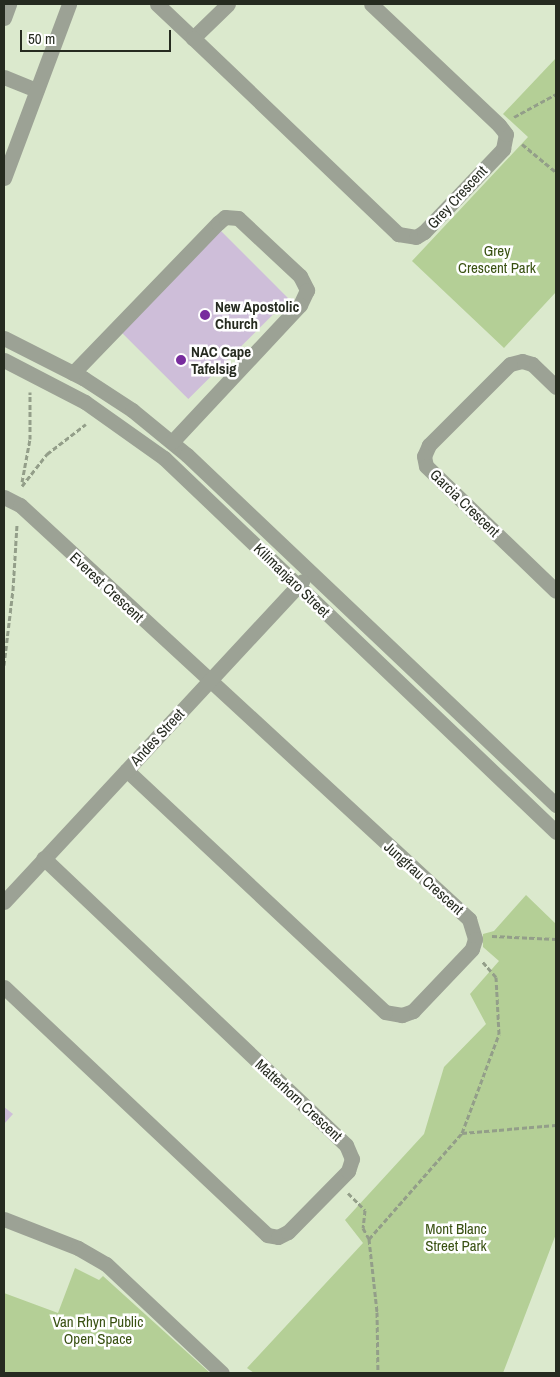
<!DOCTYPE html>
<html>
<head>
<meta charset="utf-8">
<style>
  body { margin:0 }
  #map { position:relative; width:560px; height:1377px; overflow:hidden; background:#dbe9cd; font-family:"Archivo Narrow",sans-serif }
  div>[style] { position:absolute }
  .green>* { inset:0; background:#b4cf96 }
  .building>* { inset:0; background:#cebed9; transform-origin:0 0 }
  .path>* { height:3px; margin-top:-1.5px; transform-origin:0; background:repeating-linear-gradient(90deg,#939e89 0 5px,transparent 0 7.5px) }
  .minor>* { height:15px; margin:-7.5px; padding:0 7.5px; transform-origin:7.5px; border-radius:7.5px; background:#9ca295 }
  .dots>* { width:14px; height:14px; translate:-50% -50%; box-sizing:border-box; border:2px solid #fff; border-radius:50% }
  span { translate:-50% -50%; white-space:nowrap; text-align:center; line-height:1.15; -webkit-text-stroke:5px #fff; paint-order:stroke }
  .street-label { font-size:15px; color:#262b20 }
  .park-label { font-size:15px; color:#395112 }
  .poi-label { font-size:15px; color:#262b20; font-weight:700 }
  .left { translate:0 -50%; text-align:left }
  .frame { position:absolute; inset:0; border:5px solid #262b20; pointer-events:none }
  .scale { position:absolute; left:20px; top:30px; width:151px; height:22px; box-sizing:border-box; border:2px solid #262b20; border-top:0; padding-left:6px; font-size:15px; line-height:18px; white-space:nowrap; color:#262b20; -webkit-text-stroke:4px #fff; paint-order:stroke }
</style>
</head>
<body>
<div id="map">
  <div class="green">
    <div style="clip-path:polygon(556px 58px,556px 292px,504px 348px,412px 261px,528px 137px,503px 114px)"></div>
    <div style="clip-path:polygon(526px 895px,556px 924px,556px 1234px,503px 1373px,254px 1373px,247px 1368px,363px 1243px,345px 1220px,424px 1134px,444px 1067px,486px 1024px,470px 994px,499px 961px,483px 947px,483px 934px,494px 931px)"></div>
    <div style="clip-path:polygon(75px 1268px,99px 1280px,103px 1276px,210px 1373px,4px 1373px,4px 1293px,58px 1313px)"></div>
  </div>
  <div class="building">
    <div style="left:218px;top:228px;width:100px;height:142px;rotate:45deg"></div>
    <div style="clip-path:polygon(4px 1107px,13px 1114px,4px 1124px)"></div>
  </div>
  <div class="path">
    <div style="left:514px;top:117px;width:48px;rotate:-28.7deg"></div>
    <div style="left:522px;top:144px;width:44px;rotate:39.5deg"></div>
    <div style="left:22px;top:482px;width:44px;rotate:-79.5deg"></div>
    <div style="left:30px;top:439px;width:47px;rotate:-90deg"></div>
    <div style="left:22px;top:486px;width:41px;rotate:-52deg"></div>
    <div style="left:47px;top:454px;width:49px;rotate:-37.6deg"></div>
    <div style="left:4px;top:665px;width:76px;rotate:-83.2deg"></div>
    <div style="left:13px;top:590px;width:66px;rotate:-86.5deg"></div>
    <div style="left:492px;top:936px;width:64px;rotate:2.7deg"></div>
    <div style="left:462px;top:1133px;width:94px;rotate:-4.9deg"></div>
    <div style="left:348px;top:1193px;width:24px;rotate:45deg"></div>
    <div style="left:365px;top:1210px;width:18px;rotate:96deg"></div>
    <div style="left:363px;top:1228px;width:13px;rotate:61deg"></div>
    <div style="left:369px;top:1239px;width:73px;rotate:83.7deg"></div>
    <div style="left:377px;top:1312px;width:61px;rotate:89.1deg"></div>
    <div style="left:369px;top:1239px;width:141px;rotate:-48.7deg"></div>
    <div style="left:462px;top:1133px;width:106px;rotate:-69.5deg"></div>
    <div style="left:499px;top:1034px;width:57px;rotate:-93deg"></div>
    <div style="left:496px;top:977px;width:21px;rotate:-131deg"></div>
  </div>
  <div class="minor">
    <div style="left:157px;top:4px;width:50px;rotate:43.4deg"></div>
    <div style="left:228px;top:4px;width:49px;rotate:135.8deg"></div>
    <div style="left:193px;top:38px;width:284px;rotate:43.7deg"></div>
    <div style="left:398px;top:234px;width:18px;rotate:9deg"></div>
    <div style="left:416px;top:237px;width:9px;rotate:-32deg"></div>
    <div style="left:424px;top:232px;width:115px;rotate:-46.4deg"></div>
    <div style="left:503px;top:149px;width:15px;rotate:-79deg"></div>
    <div style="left:506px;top:134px;width:11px;rotate:-128deg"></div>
    <div style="left:499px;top:125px;width:176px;rotate:-136.6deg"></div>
    <div style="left:4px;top:18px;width:15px;rotate:-70deg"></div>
    <div style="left:4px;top:77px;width:35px;rotate:22deg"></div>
    <div style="left:4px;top:178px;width:186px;rotate:-69.5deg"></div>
    <div style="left:4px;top:338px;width:89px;rotate:26.9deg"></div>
    <div style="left:83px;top:378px;width:59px;rotate:33.1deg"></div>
    <div style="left:132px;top:410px;width:71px;rotate:39.3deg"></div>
    <div style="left:187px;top:455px;width:509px;rotate:43.49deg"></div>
    <div style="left:4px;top:360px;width:91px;rotate:27.4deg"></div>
    <div style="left:85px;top:402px;width:97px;rotate:35.3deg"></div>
    <div style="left:164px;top:458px;width:542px;rotate:43.65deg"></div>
    <div style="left:73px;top:373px;width:209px;rotate:-46deg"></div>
    <div style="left:218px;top:223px;width:9px;rotate:-41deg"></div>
    <div style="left:225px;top:217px;width:13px;rotate:4deg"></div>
    <div style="left:238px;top:218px;width:85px;rotate:43.1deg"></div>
    <div style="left:300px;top:276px;width:16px;rotate:63deg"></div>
    <div style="left:307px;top:290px;width:17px;rotate:115deg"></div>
    <div style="left:300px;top:305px;width:187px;rotate:133.1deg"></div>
    <div style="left:556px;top:387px;width:33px;rotate:-136deg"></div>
    <div style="left:532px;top:364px;width:10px;rotate:-163deg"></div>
    <div style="left:522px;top:361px;width:12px;rotate:166deg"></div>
    <div style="left:510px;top:364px;width:115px;rotate:135deg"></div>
    <div style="left:429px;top:445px;width:12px;rotate:114deg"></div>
    <div style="left:424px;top:456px;width:10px;rotate:79deg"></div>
    <div style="left:426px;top:466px;width:180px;rotate:43.9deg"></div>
    <div style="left:4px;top:497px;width:18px;rotate:27deg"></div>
    <div style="left:20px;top:505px;width:611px;rotate:42.68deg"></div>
    <div style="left:469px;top:919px;width:21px;rotate:73deg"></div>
    <div style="left:475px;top:939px;width:10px;rotate:107deg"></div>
    <div style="left:472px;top:949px;width:86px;rotate:133.6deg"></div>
    <div style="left:413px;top:1011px;width:12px;rotate:160deg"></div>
    <div style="left:402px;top:1015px;width:17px;rotate:-170deg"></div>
    <div style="left:385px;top:1012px;width:354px;rotate:-136.9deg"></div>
    <div style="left:4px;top:902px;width:438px;rotate:-47.1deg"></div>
    <div style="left:4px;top:987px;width:361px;rotate:43.3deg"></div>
    <div style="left:267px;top:1235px;width:11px;rotate:10deg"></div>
    <div style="left:278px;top:1237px;width:11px;rotate:-27deg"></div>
    <div style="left:288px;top:1232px;width:86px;rotate:-45.5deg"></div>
    <div style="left:348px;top:1171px;width:13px;rotate:-72deg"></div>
    <div style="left:352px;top:1159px;width:15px;rotate:-113deg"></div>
    <div style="left:346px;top:1145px;width:417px;rotate:-136.5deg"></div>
    <div style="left:4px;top:1219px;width:79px;rotate:21.4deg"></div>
    <div style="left:78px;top:1248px;width:32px;rotate:30deg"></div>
    <div style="left:106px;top:1264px;width:159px;rotate:43.2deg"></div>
  </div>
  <div class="dots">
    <div style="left:205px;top:315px;background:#782c9e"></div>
    <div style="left:181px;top:360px;background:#782c9e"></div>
  </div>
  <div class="street-label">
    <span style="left:457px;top:197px;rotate:-47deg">Grey Crescent</span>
    <span style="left:465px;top:503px;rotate:44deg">Garcia Crescent</span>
    <span style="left:292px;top:580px;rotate:44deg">Kilimanjaro Street</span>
    <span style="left:107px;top:587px;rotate:43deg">Everest Crescent</span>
    <span style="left:157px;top:737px;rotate:-47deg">Andes Street</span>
    <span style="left:424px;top:878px;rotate:42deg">Jungfrau Crescent</span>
    <span style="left:299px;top:1100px;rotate:43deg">Matterhorn Crescent</span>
  </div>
  <div class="park-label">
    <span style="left:497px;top:259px">Grey<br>Crescent Park</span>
    <span style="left:456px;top:1237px">Mont Blanc<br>Street Park</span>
    <span style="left:98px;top:1330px">Van Rhyn Public<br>Open Space</span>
  </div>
  <div class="poi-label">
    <span class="left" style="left:215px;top:315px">New Apostolic<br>Church</span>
    <span class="left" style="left:191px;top:360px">NAC Cape<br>Tafelsig</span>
  </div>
  <div class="frame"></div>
  <div class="scale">50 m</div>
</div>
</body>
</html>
